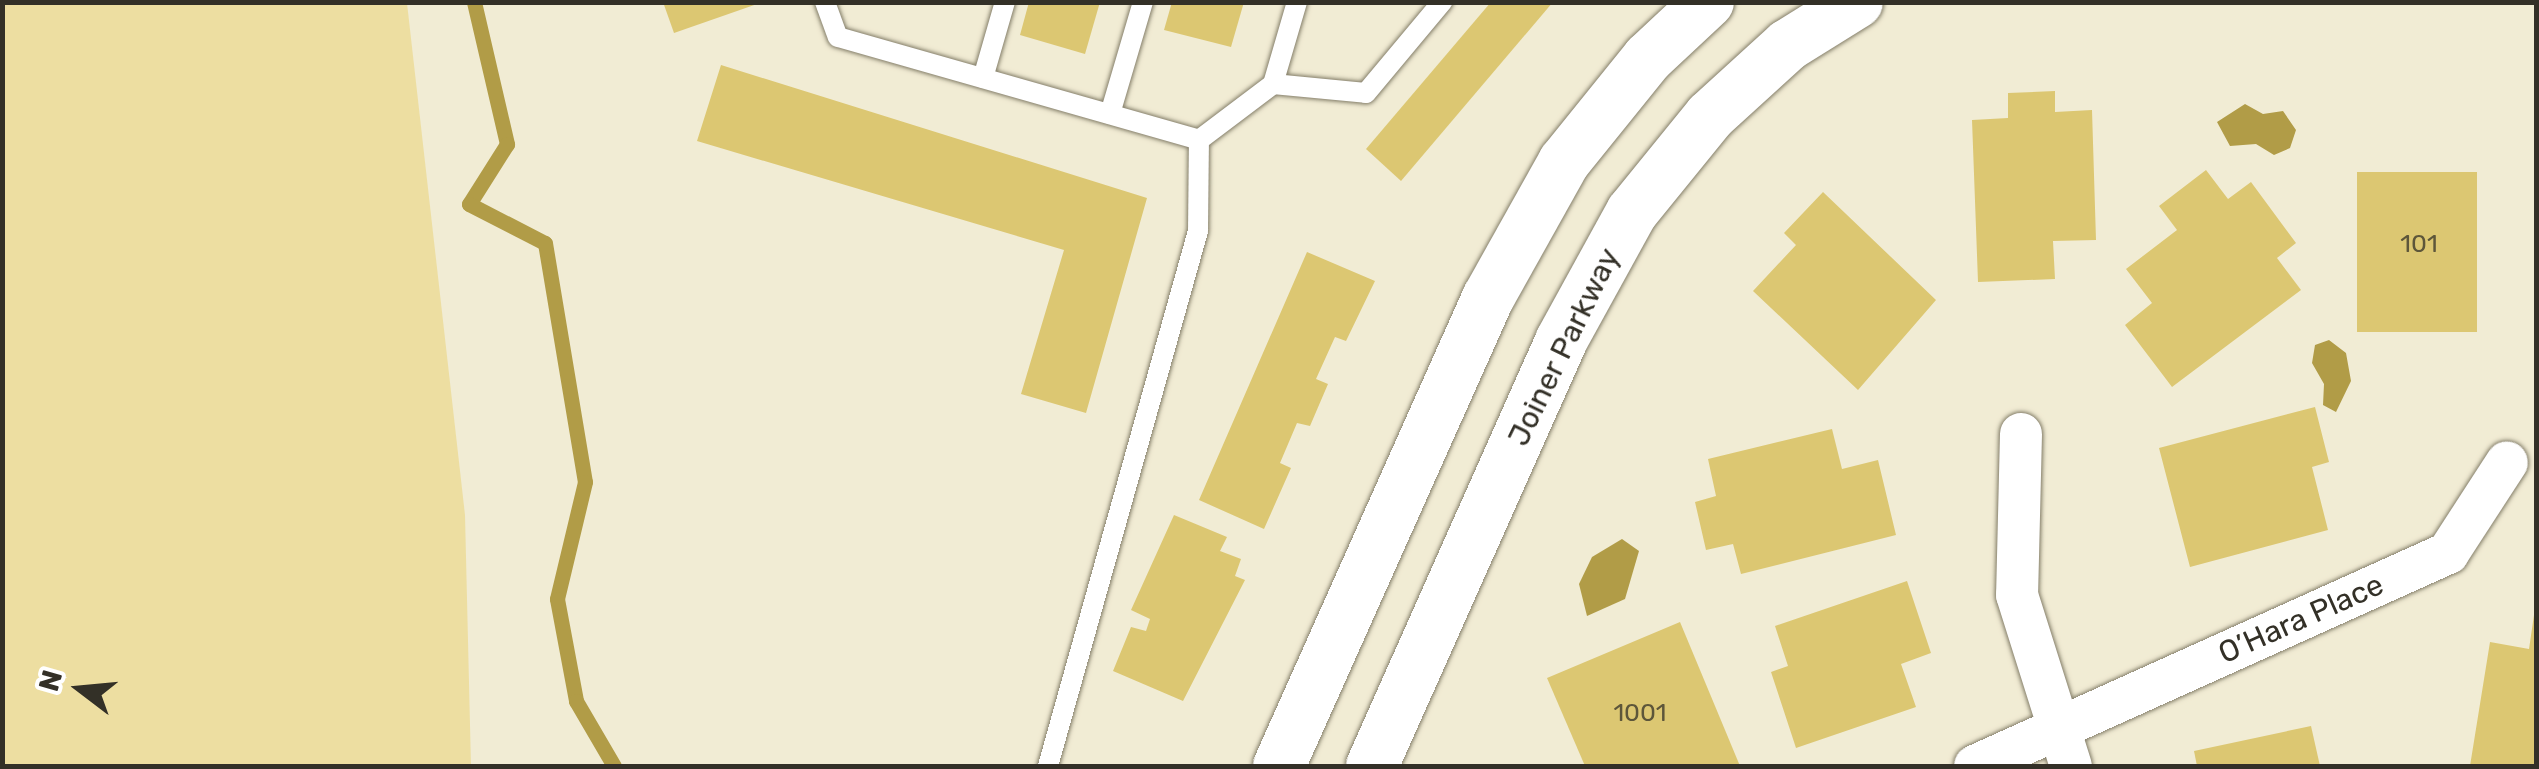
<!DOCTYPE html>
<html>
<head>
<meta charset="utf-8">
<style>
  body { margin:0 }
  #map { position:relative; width:2539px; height:769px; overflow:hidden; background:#f1ecd4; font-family:Rubik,sans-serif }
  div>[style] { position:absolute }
  .green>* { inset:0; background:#eddea1 }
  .water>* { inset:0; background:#b19c47 }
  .stream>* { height:15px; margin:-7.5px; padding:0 7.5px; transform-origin:7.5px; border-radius:7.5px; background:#b19c47 }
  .building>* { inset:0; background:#dcc772; transform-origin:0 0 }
  .roads { filter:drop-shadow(0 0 2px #847e69) drop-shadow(0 0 2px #847e69) }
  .service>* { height:20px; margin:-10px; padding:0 10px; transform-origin:10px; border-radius:10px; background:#fff }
  .minor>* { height:42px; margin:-21px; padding:0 21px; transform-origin:21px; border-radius:21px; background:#fff }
  .tertiary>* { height:52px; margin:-26px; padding:0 26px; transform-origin:26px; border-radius:26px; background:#fff }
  span { translate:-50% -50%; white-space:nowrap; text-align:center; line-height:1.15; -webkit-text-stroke:8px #fff; paint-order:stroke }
  .number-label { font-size:25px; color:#5d563a }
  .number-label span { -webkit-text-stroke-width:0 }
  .street-label { font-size:30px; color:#333027 }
  .frame { position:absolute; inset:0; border:5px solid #333027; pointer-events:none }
  .north { position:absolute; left:30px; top:639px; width:100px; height:100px; -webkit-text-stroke:8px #fff; paint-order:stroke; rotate:286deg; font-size:28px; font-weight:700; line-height:40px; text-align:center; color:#333027 }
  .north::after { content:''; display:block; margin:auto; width:35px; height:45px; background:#333027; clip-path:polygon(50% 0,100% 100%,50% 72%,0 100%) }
</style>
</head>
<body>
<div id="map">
  <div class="green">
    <div style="clip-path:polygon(2px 3px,407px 3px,465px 515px,471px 766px,3px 766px)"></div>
  </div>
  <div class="water">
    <div style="clip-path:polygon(2245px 104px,2263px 114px,2283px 111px,2296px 130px,2290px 148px,2274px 155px,2256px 144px,2230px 146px,2217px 122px)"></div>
    <div style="clip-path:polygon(2329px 340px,2346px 353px,2351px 381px,2336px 412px,2323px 405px,2324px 384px,2312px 363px,2315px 345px)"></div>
    <div style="clip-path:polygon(1622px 539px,1639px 551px,1625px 599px,1587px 616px,1579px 584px,1592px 557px)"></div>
  </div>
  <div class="stream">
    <div style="left:474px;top:2px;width:146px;rotate:76.9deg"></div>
    <div style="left:507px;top:144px;width:71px;rotate:122.3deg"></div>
    <div style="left:469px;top:204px;width:85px;rotate:27.2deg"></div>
    <div style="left:545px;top:243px;width:242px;rotate:80.5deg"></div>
    <div style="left:585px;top:482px;width:120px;rotate:103.5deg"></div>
    <div style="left:557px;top:599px;width:104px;rotate:79.4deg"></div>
    <div style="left:576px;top:701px;width:75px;rotate:59.7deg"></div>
  </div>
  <div class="building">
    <div style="clip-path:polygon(663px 2px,760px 2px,760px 3px,674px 33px)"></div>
    <div style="clip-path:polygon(1029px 2px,1100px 2px,1085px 54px,1020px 35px)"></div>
    <div style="clip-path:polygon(1172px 2px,1244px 2px,1231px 47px,1164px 30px)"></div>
    <div style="clip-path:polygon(1491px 2px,1553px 2px,1401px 181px,1366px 149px)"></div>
    <div style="clip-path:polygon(721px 65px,1147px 198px,1086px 413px,1021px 394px,1064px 250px,697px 141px)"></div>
    <div style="clip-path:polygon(2055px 91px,2055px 112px,2092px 110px,2096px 240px,2053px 241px,2055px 279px,1978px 282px,1972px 120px,2008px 118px,2008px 93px)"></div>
    <div style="clip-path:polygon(2206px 170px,2228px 199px,2251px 182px,2296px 243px,2277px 258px,2301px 290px,2172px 387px,2125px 325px,2152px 303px,2126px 269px,2177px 230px,2159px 206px)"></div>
    <div style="left:2477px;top:172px;width:160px;height:120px;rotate:90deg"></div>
    <div style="clip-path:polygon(1823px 192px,1936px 300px,1858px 390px,1753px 291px,1796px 245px,1784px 233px)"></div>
    <div style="clip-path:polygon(1307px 252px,1375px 281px,1346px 341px,1335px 337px,1316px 379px,1328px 384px,1310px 426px,1297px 423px,1280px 463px,1291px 468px,1264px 529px,1199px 500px)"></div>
    <div style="clip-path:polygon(2315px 407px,2329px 462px,2312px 467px,2328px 530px,2190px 567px,2159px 448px)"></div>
    <div style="clip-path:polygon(1832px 429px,1842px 469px,1878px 460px,1896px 535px,1741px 574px,1733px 544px,1706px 550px,1695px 502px,1716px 496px,1708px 459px)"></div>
    <div style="clip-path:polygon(1174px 515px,1227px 537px,1220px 551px,1241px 559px,1235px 576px,1245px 580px,1183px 701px,1113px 671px,1131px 627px,1146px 631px,1150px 619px,1131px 610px)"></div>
    <div style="clip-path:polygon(1907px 581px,1931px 653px,1901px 664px,1916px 707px,1796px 748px,1771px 672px,1788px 666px,1775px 626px)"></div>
    <div style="clip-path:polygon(2534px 615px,2536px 766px,2470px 766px,2490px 642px,2529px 649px)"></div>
    <div style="clip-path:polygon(1680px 622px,1740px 766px,1585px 766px,1547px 678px)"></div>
    <div style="clip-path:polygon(2311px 726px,2320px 766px,2197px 766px,2194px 751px)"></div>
  </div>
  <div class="roads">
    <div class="service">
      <div style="left:825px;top:2px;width:37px;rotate:70deg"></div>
      <div style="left:838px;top:37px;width:375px;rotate:15.9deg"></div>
      <div style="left:983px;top:78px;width:79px;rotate:-73.9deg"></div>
      <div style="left:1273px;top:84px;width:85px;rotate:-73.7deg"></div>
      <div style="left:1110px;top:114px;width:117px;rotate:-73.6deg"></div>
      <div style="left:1199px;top:140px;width:93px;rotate:-37.1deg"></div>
      <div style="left:1273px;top:84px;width:93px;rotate:5.5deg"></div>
      <div style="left:1366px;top:93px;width:119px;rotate:-50.1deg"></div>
      <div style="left:1048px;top:766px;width:556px;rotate:-74.34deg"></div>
      <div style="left:1198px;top:231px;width:91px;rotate:-89.4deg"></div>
    </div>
    <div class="minor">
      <div style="left:2021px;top:434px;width:161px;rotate:91.4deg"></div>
      <div style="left:2017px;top:595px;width:179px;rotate:72.5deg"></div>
      <div style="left:1975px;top:766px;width:519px;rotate:-24.24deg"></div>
      <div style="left:2448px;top:553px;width:108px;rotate:-57deg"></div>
    </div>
    <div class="tertiary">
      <div style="left:1279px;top:766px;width:513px;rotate:-65.94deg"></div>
      <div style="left:1488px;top:298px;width:156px;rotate:-60.8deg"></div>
      <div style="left:1564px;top:162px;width:134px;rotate:-51.1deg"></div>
      <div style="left:1648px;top:58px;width:82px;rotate:-43deg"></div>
      <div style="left:1372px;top:766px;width:465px;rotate:-66deg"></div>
      <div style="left:1561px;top:341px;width:147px;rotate:-61.2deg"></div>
      <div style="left:1632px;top:212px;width:124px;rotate:-50.9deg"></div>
      <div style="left:1710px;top:116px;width:105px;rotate:-42.3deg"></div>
      <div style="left:1788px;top:45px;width:81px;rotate:-31.9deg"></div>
    </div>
  </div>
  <div class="number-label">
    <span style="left:2419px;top:244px">101</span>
    <span style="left:1640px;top:713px">1001</span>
  </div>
  <div class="street-label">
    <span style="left:1564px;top:347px;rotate:-64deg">Joiner Parkway</span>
    <span style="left:2301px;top:619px;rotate:-24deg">O’Hara Place</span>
  </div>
  <div class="frame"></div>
  <div class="north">N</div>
</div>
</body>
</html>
